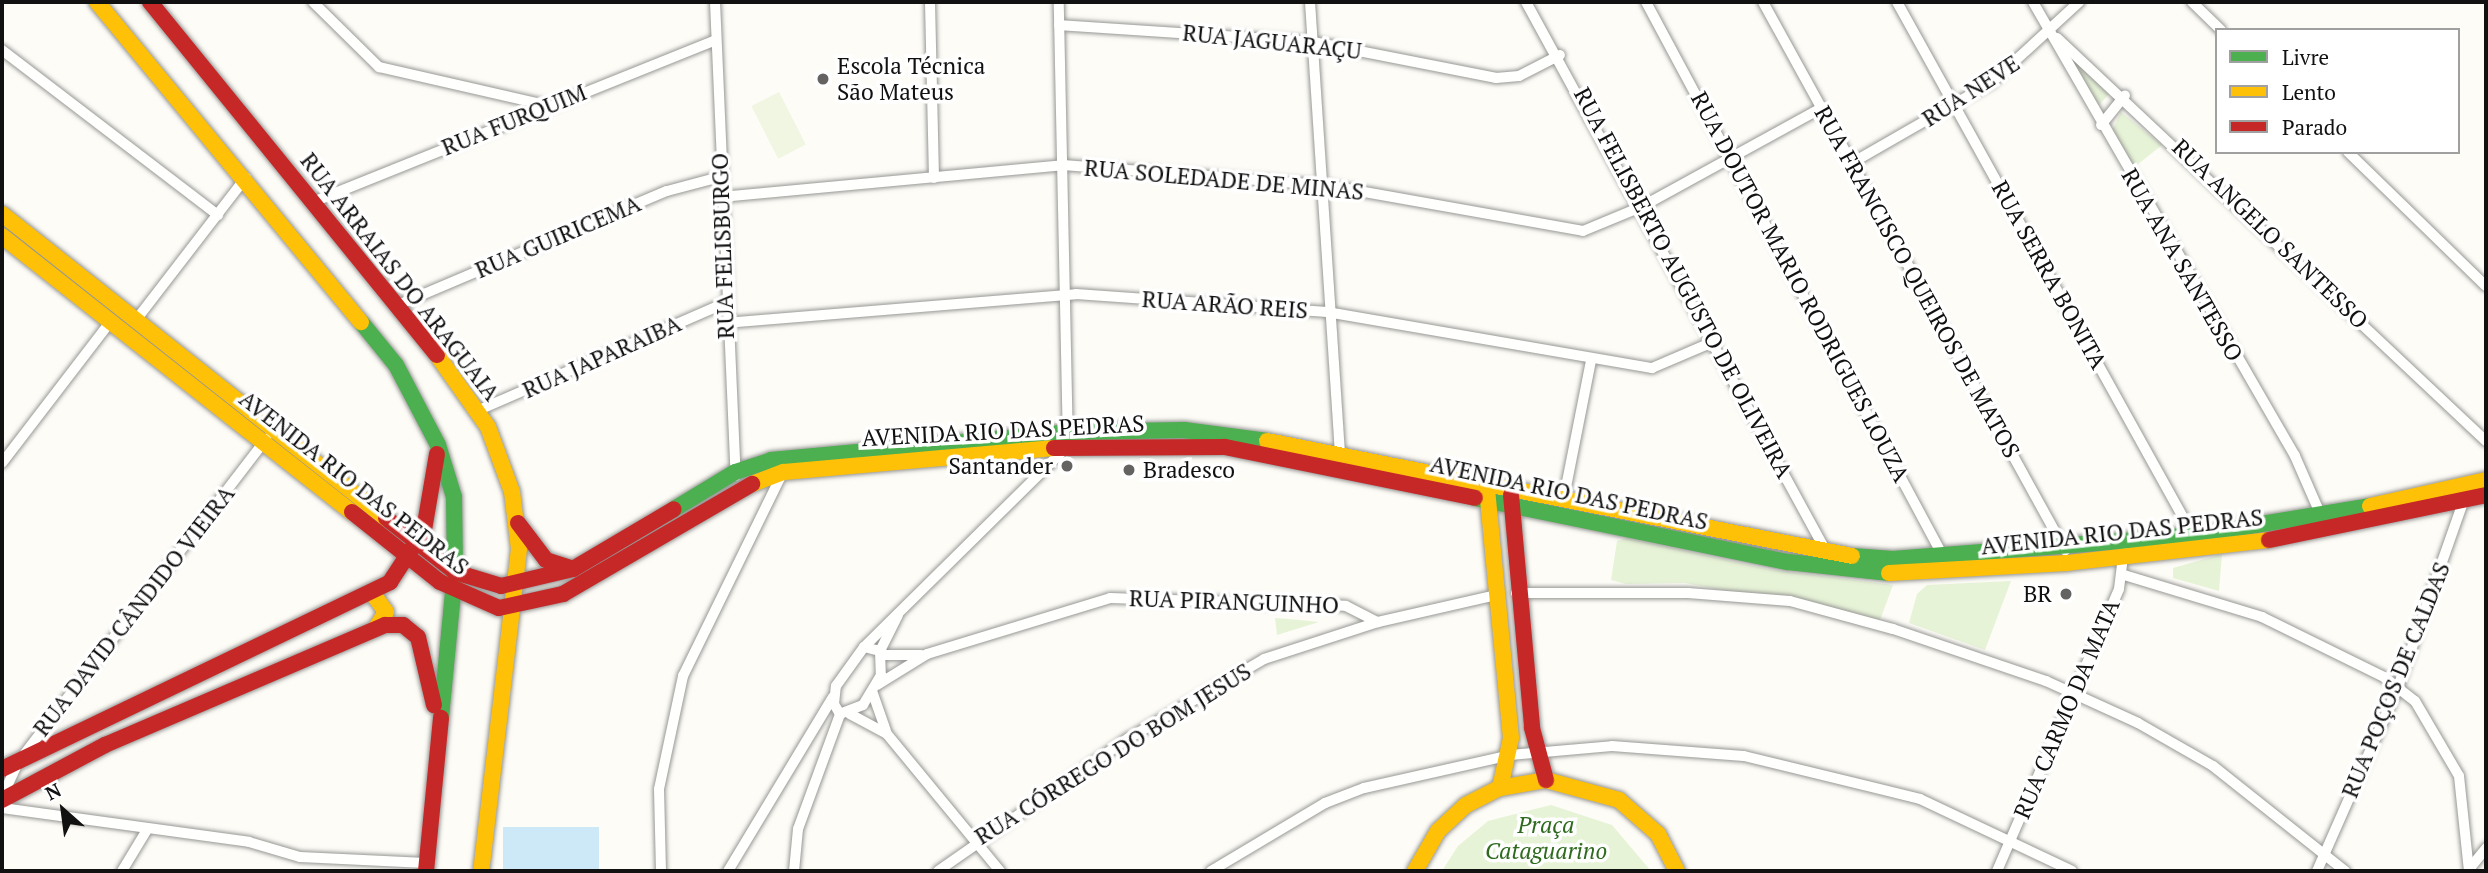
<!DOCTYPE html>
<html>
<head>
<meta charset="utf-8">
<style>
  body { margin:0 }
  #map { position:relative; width:2488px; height:873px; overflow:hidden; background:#fdfcf7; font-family:"PT Serif",serif }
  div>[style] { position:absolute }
  .green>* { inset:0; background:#e7f3d7 }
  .pitch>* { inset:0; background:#f0f6e1; transform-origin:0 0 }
  .water>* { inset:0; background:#cde8f7; transform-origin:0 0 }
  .roads { filter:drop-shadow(0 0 2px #979795) drop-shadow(0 0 2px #979795) }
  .street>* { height:10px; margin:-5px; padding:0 5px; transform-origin:5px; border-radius:5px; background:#fffffe }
  .fast>* { height:16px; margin:-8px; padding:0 8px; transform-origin:8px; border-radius:8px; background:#4caf50 }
  .slow>* { height:16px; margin:-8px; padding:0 8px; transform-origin:8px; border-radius:8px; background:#ffc107 }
  .jam>* { height:16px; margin:-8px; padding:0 8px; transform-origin:8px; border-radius:8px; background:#c62828 }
  .dots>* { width:19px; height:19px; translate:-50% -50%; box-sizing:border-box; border:4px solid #fff; border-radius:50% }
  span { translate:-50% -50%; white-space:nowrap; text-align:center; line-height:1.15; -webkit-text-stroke:7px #fff; paint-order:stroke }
  .street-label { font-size:23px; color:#111 }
  .poi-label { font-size:23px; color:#111 }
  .left { translate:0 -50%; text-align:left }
  .right { translate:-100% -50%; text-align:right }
  .park-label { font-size:23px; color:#2f6b1f; font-style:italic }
  .frame { position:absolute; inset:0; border:4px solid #111; pointer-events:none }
  .legend { position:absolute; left:2215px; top:28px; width:245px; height:126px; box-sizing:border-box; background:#fff; border:2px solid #a0a0a0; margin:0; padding:9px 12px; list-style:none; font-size:21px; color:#111 }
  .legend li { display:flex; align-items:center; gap:14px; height:35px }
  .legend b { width:35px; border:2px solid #a0a0a0 }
  .north { position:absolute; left:28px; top:775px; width:70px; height:70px; -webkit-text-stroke:5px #fff; paint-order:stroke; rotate:332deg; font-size:19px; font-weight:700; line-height:28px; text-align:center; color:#111 }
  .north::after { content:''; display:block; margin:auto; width:24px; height:32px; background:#111; clip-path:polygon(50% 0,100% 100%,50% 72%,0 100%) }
</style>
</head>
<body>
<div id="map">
  <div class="green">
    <div style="clip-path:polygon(2076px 62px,2110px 93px,2097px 107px,2073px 63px)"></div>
    <div style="clip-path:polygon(2121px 112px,2162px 145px,2132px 169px,2111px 133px)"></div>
    <div style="clip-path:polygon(1627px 538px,1767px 569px,1893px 585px,1880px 620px,1685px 583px,1626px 584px,1611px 580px,1617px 541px)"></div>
    <div style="clip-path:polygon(2222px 554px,2219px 591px,2173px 578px,2173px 568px)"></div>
    <div style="clip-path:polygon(2011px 581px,1985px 650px,1909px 623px,1917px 594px,1927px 585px)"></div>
    <div style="clip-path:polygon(1275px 618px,1300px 620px,1319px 622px,1277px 635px)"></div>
    <div style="clip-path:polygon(1551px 805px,1612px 825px,1651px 871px,1442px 871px,1458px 846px,1488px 821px)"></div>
  </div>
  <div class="pitch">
    <div style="left:779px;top:92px;width:59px;height:31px;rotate:63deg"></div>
  </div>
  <div class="water">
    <div style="left:503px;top:827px;width:96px;height:44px"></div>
  </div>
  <div class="roads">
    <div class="street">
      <div style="left:313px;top:2px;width:93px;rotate:44.6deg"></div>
      <div style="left:379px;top:67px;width:174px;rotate:12.9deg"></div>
      <div style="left:715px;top:2px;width:474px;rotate:87.5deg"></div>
      <div style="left:930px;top:2px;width:176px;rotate:88.7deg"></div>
      <div style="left:1310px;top:2px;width:466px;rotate:86.2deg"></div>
      <div style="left:1526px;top:2px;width:630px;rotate:61.36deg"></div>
      <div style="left:1646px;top:2px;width:631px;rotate:61.81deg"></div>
      <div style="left:1763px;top:2px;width:626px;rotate:61.14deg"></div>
      <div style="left:1897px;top:2px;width:614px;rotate:60.97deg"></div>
      <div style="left:2033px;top:2px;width:524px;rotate:60.01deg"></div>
      <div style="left:2295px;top:456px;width:70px;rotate:66.4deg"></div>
      <div style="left:2192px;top:2px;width:40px;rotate:44deg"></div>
      <div style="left:1059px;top:25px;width:255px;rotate:3.8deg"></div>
      <div style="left:1313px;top:42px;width:187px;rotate:11.1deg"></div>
      <div style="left:1496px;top:78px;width:23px;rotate:-5deg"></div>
      <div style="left:1519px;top:76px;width:46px;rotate:-27.1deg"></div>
      <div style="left:2057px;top:38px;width:589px;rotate:43.21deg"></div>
      <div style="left:2px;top:50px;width:272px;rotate:37.4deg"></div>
      <div style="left:2101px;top:125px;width:38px;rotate:-51deg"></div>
      <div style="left:2348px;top:152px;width:192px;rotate:44.2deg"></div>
      <div style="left:1850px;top:164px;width:163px;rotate:-29.9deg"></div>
      <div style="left:1991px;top:83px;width:120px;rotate:-42.6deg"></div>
      <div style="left:721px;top:197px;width:343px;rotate:-5.3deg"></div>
      <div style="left:1063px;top:165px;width:263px;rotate:4.4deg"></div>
      <div style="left:1325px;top:185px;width:262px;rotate:10.1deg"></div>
      <div style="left:1583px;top:231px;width:65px;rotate:-22.6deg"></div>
      <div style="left:1643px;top:206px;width:203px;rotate:-28.8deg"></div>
      <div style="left:313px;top:202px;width:434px;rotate:-21.9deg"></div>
      <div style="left:398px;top:305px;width:292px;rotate:-23deg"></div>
      <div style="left:667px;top:191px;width:55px;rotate:-14.8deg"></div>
      <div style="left:136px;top:320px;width:180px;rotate:-52.4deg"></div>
      <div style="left:725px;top:323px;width:352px;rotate:-4.7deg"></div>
      <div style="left:1076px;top:294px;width:252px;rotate:4.1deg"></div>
      <div style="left:1327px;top:312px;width:330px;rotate:9.8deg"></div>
      <div style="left:1652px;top:368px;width:69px;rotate:-23.2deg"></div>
      <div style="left:479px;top:410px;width:268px;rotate:-23.5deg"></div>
      <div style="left:2px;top:463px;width:178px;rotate:-52.5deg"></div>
      <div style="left:1564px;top:497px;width:139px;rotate:-78.8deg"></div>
      <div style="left:2124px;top:575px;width:144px;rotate:16.9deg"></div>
      <div style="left:2262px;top:617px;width:136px;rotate:26.2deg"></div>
      <div style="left:2384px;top:677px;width:39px;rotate:38deg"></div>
      <div style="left:2415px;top:701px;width:87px;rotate:59.6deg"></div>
      <div style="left:2459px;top:776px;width:96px;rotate:84deg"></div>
      <div style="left:1516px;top:593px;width:172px"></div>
      <div style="left:1688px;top:593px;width:102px;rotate:4.5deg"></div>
      <div style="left:1790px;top:601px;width:107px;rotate:15.2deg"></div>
      <div style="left:1893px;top:629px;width:162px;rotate:18.8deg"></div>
      <div style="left:2046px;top:681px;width:101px;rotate:24.5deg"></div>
      <div style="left:2138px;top:723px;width:86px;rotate:29.8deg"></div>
      <div style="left:2213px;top:766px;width:169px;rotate:38.5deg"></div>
      <div style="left:864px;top:647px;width:286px;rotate:-44.6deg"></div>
      <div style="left:1068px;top:446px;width:444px;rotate:-91.2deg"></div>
      <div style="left:864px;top:647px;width:16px;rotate:14deg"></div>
      <div style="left:880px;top:651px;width:24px;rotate:88deg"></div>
      <div style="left:881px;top:675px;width:35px;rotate:121deg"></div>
      <div style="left:863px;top:705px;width:25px;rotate:159deg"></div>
      <div style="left:840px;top:714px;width:12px;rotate:-121deg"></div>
      <div style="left:834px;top:704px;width:18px;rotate:-84deg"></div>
      <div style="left:836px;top:686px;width:48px;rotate:-54.3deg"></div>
      <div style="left:880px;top:651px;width:40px;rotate:-63.4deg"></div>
      <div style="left:882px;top:655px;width:39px"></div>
      <div style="left:877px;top:685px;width:59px;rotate:-31.8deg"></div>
      <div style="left:927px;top:654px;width:191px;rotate:-17deg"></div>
      <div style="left:1110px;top:598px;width:236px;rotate:1.9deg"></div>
      <div style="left:1346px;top:606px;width:36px;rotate:27deg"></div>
      <div style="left:872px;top:691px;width:42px;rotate:70.7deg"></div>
      <div style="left:850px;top:714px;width:42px;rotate:28.4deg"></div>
      <div style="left:887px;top:734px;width:178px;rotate:50.5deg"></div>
      <div style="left:2px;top:797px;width:40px;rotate:-65deg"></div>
      <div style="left:19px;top:761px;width:406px;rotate:-52.5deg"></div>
      <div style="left:2px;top:808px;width:249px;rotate:7.8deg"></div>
      <div style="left:249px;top:842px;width:53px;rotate:16.4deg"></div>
      <div style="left:300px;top:857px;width:126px;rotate:2.7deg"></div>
      <div style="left:2470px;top:868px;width:26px;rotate:-51deg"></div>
      <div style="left:122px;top:871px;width:50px;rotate:-58.8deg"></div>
      <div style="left:661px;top:871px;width:82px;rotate:-91.4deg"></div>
      <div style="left:659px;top:789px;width:116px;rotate:-78deg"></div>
      <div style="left:683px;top:676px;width:229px;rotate:-63.9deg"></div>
      <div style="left:728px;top:871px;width:203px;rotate:-58.9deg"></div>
      <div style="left:794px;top:871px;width:42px;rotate:-84.6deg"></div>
      <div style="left:798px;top:829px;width:122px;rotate:-69.9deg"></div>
      <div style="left:938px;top:871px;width:233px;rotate:-34.9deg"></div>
      <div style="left:1129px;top:738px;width:156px;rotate:-30.3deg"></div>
      <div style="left:1264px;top:659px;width:120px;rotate:-18deg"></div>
      <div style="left:1378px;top:622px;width:122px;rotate:-12.8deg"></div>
      <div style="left:1211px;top:871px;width:133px;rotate:-30.8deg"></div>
      <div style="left:1325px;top:803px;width:42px;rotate:-21deg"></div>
      <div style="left:1364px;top:788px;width:150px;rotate:-12.7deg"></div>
      <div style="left:1510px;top:755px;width:102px;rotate:-5deg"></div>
      <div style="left:1612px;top:746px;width:132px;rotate:4.3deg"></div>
      <div style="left:1744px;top:756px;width:181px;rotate:13.7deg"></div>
      <div style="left:1920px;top:799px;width:168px;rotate:25.3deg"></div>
      <div style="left:1997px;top:871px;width:307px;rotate:-66.6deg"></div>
      <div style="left:2119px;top:589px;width:38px;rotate:-83deg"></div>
      <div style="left:2317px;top:871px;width:201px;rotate:-66.2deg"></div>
      <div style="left:2398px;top:687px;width:201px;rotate:-70.6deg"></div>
    </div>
    <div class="fast">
      <div style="left:361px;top:322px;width:55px;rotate:50.9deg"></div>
      <div style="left:396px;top:365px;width:90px;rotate:62.3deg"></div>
      <div style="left:438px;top:445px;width:54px;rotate:72.9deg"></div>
      <div style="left:454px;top:497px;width:75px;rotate:89.2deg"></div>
      <div style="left:455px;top:572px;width:147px;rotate:95.5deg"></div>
      <div style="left:1475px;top:498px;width:319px;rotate:11.6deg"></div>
      <div style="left:1788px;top:562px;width:102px;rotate:6.2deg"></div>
      <div style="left:674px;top:509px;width:71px;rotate:-31.2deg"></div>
      <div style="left:735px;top:472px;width:38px;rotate:-18deg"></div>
      <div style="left:771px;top:460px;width:300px;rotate:-5.3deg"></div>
      <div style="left:1070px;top:432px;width:114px;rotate:-1deg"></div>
      <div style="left:1184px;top:430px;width:84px;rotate:7.5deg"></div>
      <div style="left:1852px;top:556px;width:41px;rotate:4.2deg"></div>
      <div style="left:1893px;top:559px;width:303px;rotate:-4.5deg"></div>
      <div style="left:2195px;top:535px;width:177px;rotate:-9.4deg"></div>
    </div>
    <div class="slow">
      <div style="left:97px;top:2px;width:415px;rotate:50.5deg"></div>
      <div style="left:2px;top:214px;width:490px;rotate:38.4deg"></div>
      <div style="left:2px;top:236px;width:446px;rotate:38.3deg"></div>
      <div style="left:437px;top:355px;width:88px;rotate:54.7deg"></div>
      <div style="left:488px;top:427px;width:69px;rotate:69.7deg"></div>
      <div style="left:512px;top:492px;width:57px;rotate:83deg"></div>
      <div style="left:519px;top:549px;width:324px;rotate:96.7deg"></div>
      <div style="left:1267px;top:441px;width:596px;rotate:11.12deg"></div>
      <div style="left:752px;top:484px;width:34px;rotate:-21deg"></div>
      <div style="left:784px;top:472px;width:271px;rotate:-5.1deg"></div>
      <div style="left:1487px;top:489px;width:250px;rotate:84.5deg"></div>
      <div style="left:1511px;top:738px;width:51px;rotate:102.4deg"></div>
      <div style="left:2370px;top:506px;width:119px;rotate:-12.6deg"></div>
      <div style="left:1889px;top:573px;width:178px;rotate:-3.2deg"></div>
      <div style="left:2067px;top:563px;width:203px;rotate:-6.5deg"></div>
      <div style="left:373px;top:594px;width:22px;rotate:54deg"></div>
      <div style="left:386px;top:612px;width:19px;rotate:122deg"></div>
      <div style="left:1415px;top:871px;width:46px;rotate:-60.1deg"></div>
      <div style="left:1438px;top:831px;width:38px;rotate:-43deg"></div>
      <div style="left:1466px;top:805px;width:38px;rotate:-27deg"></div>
      <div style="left:1500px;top:788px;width:47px;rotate:-9.9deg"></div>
      <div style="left:1546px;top:780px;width:76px;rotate:15.3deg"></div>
      <div style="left:1619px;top:800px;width:52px;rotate:41.1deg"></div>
      <div style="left:1658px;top:834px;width:42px;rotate:62.8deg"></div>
    </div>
    <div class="jam">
      <div style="left:150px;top:2px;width:455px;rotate:50.9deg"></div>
      <div style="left:1054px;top:448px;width:171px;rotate:-0.3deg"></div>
      <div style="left:1225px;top:447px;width:255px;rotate:11.5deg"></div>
      <div style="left:1511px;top:495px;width:234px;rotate:84.8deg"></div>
      <div style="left:1532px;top:728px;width:54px;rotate:74.9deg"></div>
      <div style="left:352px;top:512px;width:112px;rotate:38.5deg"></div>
      <div style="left:440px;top:582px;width:64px;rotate:23.8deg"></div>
      <div style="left:499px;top:608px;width:66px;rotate:-12.3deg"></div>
      <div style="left:563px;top:594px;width:219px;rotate:-30.2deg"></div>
      <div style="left:386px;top:518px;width:88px;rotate:38deg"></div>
      <div style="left:455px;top:572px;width:48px;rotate:16.9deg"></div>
      <div style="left:501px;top:586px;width:74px;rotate:-13.3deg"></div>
      <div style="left:573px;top:569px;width:117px;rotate:-30.7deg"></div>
      <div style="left:518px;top:523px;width:46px;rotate:52.9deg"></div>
      <div style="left:546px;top:560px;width:28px;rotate:18deg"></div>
      <div style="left:2269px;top:540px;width:222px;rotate:-11.7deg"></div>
      <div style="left:2px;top:769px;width:431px;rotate:-25.7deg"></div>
      <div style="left:390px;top:582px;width:62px;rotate:-56.8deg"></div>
      <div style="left:424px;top:530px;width:77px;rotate:-80.3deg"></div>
      <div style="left:2px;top:800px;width:117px;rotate:-28.1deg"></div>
      <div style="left:105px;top:745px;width:305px;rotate:-23.2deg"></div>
      <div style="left:385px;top:625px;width:18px"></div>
      <div style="left:403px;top:625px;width:19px;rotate:39deg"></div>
      <div style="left:418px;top:637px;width:70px;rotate:76.8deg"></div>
      <div style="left:426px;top:871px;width:154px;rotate:-84.4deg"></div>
    </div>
  </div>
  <div class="dots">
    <div style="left:823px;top:79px;background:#646362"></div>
    <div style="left:1067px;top:466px;background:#646362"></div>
    <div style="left:1129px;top:470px;background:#646362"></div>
    <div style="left:2066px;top:594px;background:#646362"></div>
  </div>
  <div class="street-label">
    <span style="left:1272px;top:42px;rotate:6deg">RUA JAGUARAÇU</span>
    <span style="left:1971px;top:91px;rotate:-33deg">RUA NEVE</span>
    <span style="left:514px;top:120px;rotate:-22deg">RUA FURQUIM</span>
    <span style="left:1224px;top:180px;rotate:5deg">RUA SOLEDADE DE MINAS</span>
    <span style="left:2270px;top:234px;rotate:44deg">RUA ANGELO SANTESSO</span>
    <span style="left:558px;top:237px;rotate:-23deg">RUA GUIRICEMA</span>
    <span style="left:723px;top:246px;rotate:-92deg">RUA FELISBURGO</span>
    <span style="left:2182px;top:265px;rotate:60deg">RUA ANA SANTESSO</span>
    <span style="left:2049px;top:275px;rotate:61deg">RUA SERRA BONITA</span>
    <span style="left:400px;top:277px;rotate:52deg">RUA ARRAIAS DO ARAGUAIA</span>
    <span style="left:1917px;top:282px;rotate:61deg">RUA FRANCISCO QUEIROS DE MATOS</span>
    <span style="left:1683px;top:283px;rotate:62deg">RUA FELISBERTO AUGUSTO DE OLIVEIRA</span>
    <span style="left:1800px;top:287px;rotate:62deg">RUA DOUTOR MARIO RODRIGUES LOUZA</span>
    <span style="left:1225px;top:305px;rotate:4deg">RUA ARÃO REIS</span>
    <span style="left:602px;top:357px;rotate:-24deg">RUA JAPARAIBA</span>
    <span style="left:1003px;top:431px;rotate:-3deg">AVENIDA RIO DAS PEDRAS</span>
    <span style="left:354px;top:483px;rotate:38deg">AVENIDA RIO DAS PEDRAS</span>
    <span style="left:1569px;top:493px;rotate:12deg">AVENIDA RIO DAS PEDRAS</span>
    <span style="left:2122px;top:532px;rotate:-6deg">AVENIDA RIO DAS PEDRAS</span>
    <span style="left:1234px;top:602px;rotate:2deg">RUA PIRANGUINHO</span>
    <span style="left:134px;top:611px;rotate:-52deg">RUA DAVID CÂNDIDO VIEIRA</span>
    <span style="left:2396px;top:680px;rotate:-68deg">RUA POÇOS DE CALDAS</span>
    <span style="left:2067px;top:709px;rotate:-67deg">RUA CARMO DA MATA</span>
    <span style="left:1113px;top:754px;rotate:-32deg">RUA CÓRREGO DO BOM JESUS</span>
  </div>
  <div class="poi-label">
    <span class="left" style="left:837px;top:79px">Escola Técnica<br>São Mateus</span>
    <span class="right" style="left:1053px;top:466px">Santander</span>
    <span class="left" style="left:1143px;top:470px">Bradesco</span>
    <span class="right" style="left:2052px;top:594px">BR</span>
  </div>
  <div class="park-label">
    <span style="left:1546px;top:838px">Praça<br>Cataguarino</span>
  </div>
  <div class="frame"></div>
  <ul class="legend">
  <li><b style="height:9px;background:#4caf50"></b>Livre</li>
  <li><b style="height:9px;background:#ffc107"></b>Lento</li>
  <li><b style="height:9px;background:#c62828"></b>Parado</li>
  </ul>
  <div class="north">N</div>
</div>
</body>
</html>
